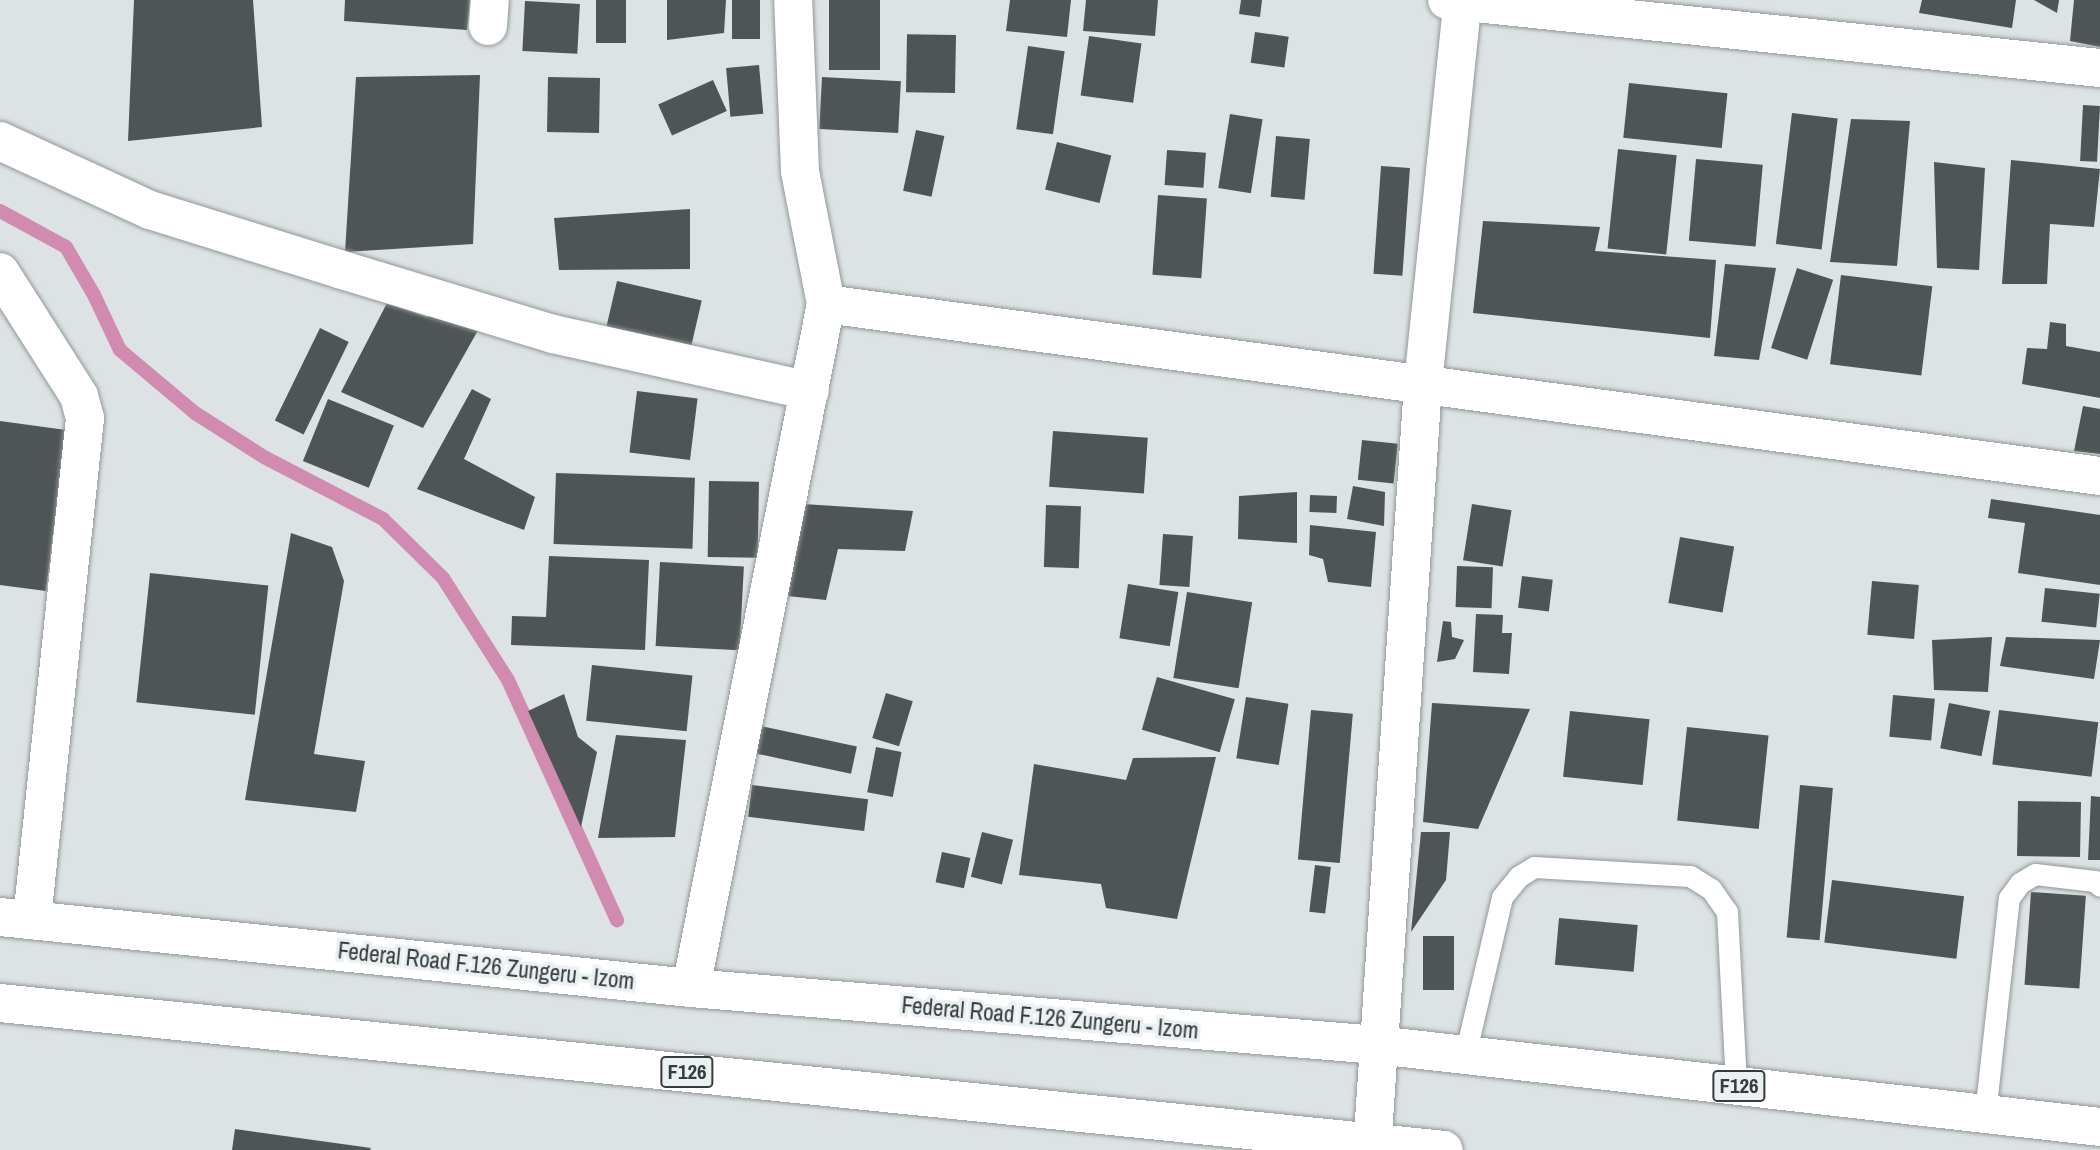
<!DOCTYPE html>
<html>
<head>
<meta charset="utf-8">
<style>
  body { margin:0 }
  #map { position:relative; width:2100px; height:1150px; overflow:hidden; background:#dde3e5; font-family:"Archivo Narrow",sans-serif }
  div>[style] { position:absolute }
  .stream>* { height:14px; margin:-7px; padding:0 7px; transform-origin:7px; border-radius:7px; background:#d18bb1 }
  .building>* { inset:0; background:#4f5556; transform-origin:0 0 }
  .roads { filter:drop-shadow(0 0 2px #919799) drop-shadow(0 0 2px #919799) }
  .service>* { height:21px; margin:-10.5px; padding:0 10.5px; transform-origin:10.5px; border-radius:10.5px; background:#fff }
  .minor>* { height:38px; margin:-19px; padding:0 19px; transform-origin:19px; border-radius:19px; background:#fff }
  .primary>* { height:38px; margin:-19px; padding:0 19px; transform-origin:19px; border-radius:19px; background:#fff }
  span { translate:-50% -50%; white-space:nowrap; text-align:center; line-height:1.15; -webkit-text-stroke:7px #eaf1f2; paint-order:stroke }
  .shield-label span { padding:2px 5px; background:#eaf1f2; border:2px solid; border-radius:5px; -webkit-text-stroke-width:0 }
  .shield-label { font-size:21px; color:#383a3b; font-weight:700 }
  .street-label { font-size:23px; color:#383a3b }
</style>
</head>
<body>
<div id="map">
  <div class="stream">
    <div style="left:0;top:211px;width:75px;rotate:28.6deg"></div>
    <div style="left:66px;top:247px;width:56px;rotate:59.7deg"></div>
    <div style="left:94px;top:295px;width:61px;rotate:64.7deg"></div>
    <div style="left:120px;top:350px;width:98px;rotate:40deg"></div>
    <div style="left:195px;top:413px;width:82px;rotate:32.5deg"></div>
    <div style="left:264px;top:457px;width:134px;rotate:27.5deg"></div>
    <div style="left:383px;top:519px;width:84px;rotate:44.5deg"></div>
    <div style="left:443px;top:578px;width:121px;rotate:57.5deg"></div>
    <div style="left:508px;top:680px;width:264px;rotate:65.6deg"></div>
  </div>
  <div class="building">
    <div style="clip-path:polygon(134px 0,253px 0,262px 127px,128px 141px)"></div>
    <div style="clip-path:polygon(345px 0,470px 0,467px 30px,344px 21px)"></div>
    <div style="left:596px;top:0;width:30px;height:43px"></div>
    <div style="clip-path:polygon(667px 0,726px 0,724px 33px,667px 40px)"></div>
    <div style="left:732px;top:0;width:28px;height:39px"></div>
    <div style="left:829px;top:0;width:51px;height:70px"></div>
    <div style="clip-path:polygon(1010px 0,1071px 0,1067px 37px,1006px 31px)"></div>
    <div style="clip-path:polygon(1086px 0,1158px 0,1155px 36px,1083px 31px)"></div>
    <div style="clip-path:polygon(1241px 0,1262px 0,1260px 17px,1239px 14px)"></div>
    <div style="clip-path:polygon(1922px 0,2016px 0,2012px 28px,1919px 13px)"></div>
    <div style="clip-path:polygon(2034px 0,2059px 0,2057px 13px)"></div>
    <div style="clip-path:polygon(2074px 0,2100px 0,2100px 47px,2070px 41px)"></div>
    <div style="left:525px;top:1px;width:55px;height:50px;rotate:3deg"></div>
    <div style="left:1255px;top:32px;width:34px;height:31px;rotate:8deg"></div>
    <div style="left:956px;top:35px;width:58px;height:49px;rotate:91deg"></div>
    <div style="left:1089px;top:36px;width:53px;height:60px;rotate:8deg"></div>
    <div style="left:1028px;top:46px;width:37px;height:84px;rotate:8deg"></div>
    <div style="left:759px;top:65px;width:49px;height:33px;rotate:85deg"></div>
    <div style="clip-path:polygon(480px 75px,473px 244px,345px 252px,356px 77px)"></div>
    <div style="left:548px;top:77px;width:52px;height:55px;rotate:1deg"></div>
    <div style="left:822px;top:77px;width:79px;height:52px;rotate:3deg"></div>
    <div style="left:713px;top:80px;width:34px;height:60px;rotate:66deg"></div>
    <div style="left:1629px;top:83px;width:99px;height:55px;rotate:6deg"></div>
    <div style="left:2083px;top:105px;width:17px;height:56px;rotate:3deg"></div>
    <div style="left:1792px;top:113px;width:46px;height:132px;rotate:7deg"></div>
    <div style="left:1230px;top:114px;width:33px;height:75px;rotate:9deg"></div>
    <div style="clip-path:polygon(1851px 119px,1910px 121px,1897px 266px,1830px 262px)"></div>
    <div style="left:916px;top:130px;width:29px;height:62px;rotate:12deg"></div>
    <div style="left:1276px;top:136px;width:34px;height:61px;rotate:5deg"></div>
    <div style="left:1057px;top:142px;width:56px;height:49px;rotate:14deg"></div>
    <div style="left:1618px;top:149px;width:59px;height:100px;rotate:6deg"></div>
    <div style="left:1167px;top:150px;width:39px;height:35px;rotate:4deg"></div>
    <div style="left:1696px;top:159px;width:67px;height:82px;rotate:5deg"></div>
    <div style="clip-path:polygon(2011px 160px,2100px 169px,2094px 227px,2050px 224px,2047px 284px,2002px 284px)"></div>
    <div style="clip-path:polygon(1934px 162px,1985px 168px,1979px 270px,1937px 268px)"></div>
    <div style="left:1381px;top:166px;width:29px;height:108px;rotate:4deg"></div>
    <div style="left:1158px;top:195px;width:49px;height:80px;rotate:4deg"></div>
    <div style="clip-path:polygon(690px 209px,690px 269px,559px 270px,554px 218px)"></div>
    <div style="clip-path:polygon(1483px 221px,1600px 227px,1595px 251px,1716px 260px,1710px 338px,1473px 313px)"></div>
    <div style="clip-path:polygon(1725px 264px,1776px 268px,1759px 360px,1714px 356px)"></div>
    <div style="left:1797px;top:268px;width:38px;height:84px;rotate:18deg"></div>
    <div style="left:1841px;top:275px;width:92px;height:90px;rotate:7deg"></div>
    <div style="left:617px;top:281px;width:87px;height:48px;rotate:13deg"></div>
    <div style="clip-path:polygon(387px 303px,427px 317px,438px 307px,481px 325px,423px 428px,341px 392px)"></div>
    <div style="clip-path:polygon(2050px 322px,2066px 324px,2066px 346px,2100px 352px,2100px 398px,2022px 384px,2027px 348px,2047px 349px)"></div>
    <div style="left:320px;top:328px;width:32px;height:103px;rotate:26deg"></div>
    <div style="clip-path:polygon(472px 389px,491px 399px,464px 459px,535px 497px,524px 530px,417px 489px)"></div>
    <div style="left:637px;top:391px;width:61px;height:62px;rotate:7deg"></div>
    <div style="left:328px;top:399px;width:71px;height:67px;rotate:22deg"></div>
    <div style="clip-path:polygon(2083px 406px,2100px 409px,2100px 454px,2074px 451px)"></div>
    <div style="clip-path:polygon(0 421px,66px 430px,46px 591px,0 585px)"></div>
    <div style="left:1053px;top:431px;width:95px;height:56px;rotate:4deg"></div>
    <div style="left:1362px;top:440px;width:36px;height:40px;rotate:6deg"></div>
    <div style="left:556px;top:473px;width:139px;height:71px;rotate:2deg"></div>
    <div style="left:709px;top:481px;width:50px;height:76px;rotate:1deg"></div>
    <div style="clip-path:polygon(1353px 486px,1385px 492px,1384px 526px,1347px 519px)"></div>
    <div style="clip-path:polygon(1297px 492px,1297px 543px,1238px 539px,1239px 496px)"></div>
    <div style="left:1310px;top:495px;width:27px;height:17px;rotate:2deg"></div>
    <div style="clip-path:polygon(1991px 499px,2100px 515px,2100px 585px,2018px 573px,2025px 523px,1988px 518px)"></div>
    <div style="clip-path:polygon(803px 504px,913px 511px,905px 551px,838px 549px,826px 600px,787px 596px)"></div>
    <div style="left:1472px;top:504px;width:40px;height:57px;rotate:9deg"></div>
    <div style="left:1046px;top:505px;width:35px;height:62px;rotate:2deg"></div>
    <div style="clip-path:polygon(1310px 525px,1376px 532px,1371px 587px,1328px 582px,1323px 559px,1309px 555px)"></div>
    <div style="clip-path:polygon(291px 533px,332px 547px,344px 581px,314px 754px,365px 761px,356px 812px,245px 800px)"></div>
    <div style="left:1163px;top:534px;width:30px;height:51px;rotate:4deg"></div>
    <div style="left:1680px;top:537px;width:55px;height:67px;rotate:10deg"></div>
    <div style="clip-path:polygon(549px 556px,649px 560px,645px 650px,511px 645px,512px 616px,546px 617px)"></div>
    <div style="left:660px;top:562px;width:84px;height:84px;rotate:3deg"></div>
    <div style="left:1457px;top:566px;width:36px;height:41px;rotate:2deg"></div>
    <div style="left:150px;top:573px;width:119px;height:130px;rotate:6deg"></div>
    <div style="left:1522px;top:576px;width:31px;height:32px;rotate:7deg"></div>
    <div style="left:1872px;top:581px;width:47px;height:54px;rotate:5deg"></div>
    <div style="left:1128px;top:584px;width:51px;height:55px;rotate:9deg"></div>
    <div style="left:2045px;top:588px;width:55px;height:34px;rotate:6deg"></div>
    <div style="left:1187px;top:592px;width:66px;height:87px;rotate:9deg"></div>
    <div style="clip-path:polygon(1476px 614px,1503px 615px,1502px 633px,1512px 633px,1509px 674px,1473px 672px)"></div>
    <div style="clip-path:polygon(1443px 621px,1451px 622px,1452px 637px,1464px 640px,1455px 659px,1437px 662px)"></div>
    <div style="clip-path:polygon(1992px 637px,1988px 692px,1934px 690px,1932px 640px)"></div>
    <div style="clip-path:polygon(2006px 637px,2100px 640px,2094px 679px,2000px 666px)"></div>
    <div style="left:592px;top:665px;width:101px;height:56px;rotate:6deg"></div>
    <div style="left:1157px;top:677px;width:81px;height:55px;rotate:16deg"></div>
    <div style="left:886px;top:693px;width:28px;height:47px;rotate:17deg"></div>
    <div style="clip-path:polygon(564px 694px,578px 737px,597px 752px,581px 827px,528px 711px)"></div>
    <div style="left:1893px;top:695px;width:42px;height:42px;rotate:5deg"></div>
    <div style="left:1246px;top:697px;width:43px;height:62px;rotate:9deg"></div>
    <div style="clip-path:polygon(1432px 703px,1530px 709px,1478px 829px,1423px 822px)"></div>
    <div style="left:1949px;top:703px;width:42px;height:46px;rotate:11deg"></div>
    <div style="left:1311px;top:710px;width:42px;height:150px;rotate:5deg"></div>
    <div style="left:1999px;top:710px;width:100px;height:55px;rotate:7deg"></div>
    <div style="left:1570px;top:711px;width:80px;height:66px;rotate:6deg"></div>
    <div style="left:761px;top:726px;width:98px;height:28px;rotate:12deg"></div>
    <div style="left:1687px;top:727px;width:82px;height:94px;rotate:6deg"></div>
    <div style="clip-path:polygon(616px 735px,686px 740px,675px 837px,598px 838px)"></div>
    <div style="left:876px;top:747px;width:26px;height:46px;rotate:11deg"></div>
    <div style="clip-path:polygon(1216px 757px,1177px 919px,1106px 908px,1101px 884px,1019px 875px,1034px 764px,1126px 780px,1133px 758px)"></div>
    <div style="left:752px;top:785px;width:117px;height:32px;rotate:7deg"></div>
    <div style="left:1800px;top:785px;width:33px;height:153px;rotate:5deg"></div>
    <div style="clip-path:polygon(2091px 796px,2100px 797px,2100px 860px,2088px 860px)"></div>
    <div style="left:2018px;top:801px;width:63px;height:55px;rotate:1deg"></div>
    <div style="left:982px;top:832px;width:32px;height:46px;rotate:14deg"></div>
    <div style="clip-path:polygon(1421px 832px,1450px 832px,1446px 880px,1411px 932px)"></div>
    <div style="left:942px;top:852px;width:29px;height:31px;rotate:12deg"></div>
    <div style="left:1315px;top:865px;width:16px;height:47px;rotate:7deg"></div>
    <div style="left:1832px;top:880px;width:133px;height:63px;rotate:7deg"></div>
    <div style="left:2031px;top:892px;width:55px;height:93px;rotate:4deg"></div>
    <div style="left:1559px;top:918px;width:79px;height:47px;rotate:5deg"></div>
    <div style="left:1423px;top:936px;width:31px;height:54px"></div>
    <div style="clip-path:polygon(235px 1129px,371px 1148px,370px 1150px,232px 1150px)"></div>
  </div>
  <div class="roads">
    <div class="service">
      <div style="left:1465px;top:1055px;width:162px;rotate:-76.8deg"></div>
      <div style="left:1502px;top:897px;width:26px;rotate:-51deg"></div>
      <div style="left:1518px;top:877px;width:19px;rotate:-32deg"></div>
      <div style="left:1534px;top:867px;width:156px;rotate:3.3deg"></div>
      <div style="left:1690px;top:876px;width:25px;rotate:32deg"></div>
      <div style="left:1711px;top:889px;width:28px;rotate:55deg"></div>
      <div style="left:1727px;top:912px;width:173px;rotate:87deg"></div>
      <div style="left:1985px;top:1114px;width:217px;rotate:-83.7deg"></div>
      <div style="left:2009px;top:898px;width:19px;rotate:-54deg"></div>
      <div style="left:2020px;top:883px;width:17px;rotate:-31deg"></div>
      <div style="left:2035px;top:874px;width:60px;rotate:6.7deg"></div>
      <div style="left:2095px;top:881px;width:7px;rotate:45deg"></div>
    </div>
    <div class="minor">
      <div style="left:1447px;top:0;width:657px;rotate:5.95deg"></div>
      <div style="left:488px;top:26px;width:26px;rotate:-86deg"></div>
      <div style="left:0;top:141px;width:165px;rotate:24.7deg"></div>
      <div style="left:150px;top:210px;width:198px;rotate:17.3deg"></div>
      <div style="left:339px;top:269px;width:224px;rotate:16.9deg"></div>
      <div style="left:553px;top:334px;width:263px;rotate:12.5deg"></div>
      <div style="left:0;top:272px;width:147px;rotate:57.5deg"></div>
      <div style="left:79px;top:396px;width:23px;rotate:75deg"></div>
      <div style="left:85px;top:418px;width:504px;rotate:96.04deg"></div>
      <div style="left:826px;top:304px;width:1286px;rotate:7.69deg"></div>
      <div style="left:691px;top:988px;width:697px;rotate:-78.84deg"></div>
      <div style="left:826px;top:304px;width:136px;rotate:-101.1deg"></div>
      <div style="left:800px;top:171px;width:171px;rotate:-92.3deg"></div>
      <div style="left:1372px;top:1150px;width:768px;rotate:-86.19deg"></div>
      <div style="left:1423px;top:384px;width:386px;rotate:-84.1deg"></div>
    </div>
    <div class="primary">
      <div style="left:0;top:917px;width:695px;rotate:5.87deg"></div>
      <div style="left:691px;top:988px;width:688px;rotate:4.75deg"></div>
      <div style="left:1377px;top:1045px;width:728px;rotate:6.47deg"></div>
      <div style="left:0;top:1003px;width:1451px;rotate:5.81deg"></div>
    </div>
  </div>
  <div class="shield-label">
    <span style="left:687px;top:1072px">F126</span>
    <span style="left:1739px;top:1086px">F126</span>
  </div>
  <div class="street-label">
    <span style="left:486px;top:966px;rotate:6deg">Federal Road F.126 Zungeru - Izom</span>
    <span style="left:1050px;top:1018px;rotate:5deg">Federal Road F.126 Zungeru - Izom</span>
  </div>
</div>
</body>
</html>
